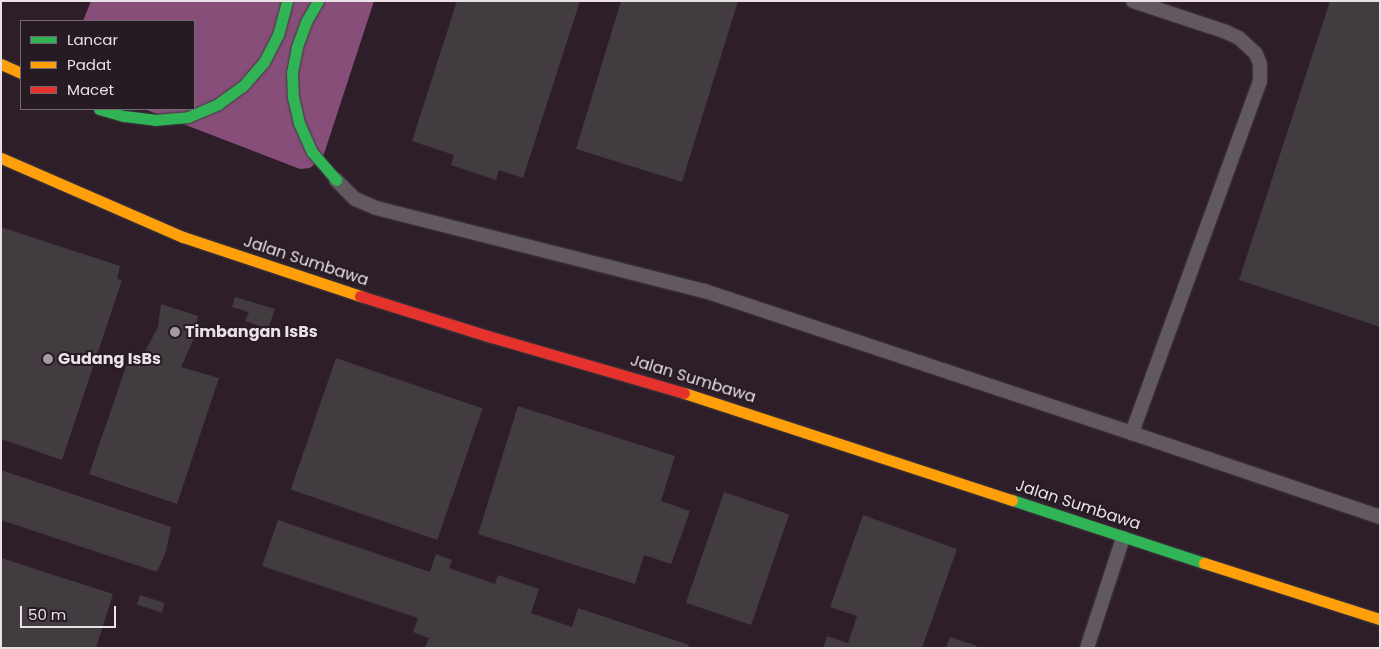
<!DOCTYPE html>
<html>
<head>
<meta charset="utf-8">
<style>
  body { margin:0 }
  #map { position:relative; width:1381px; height:649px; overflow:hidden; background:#231d22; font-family:Poppins,sans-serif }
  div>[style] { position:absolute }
  .built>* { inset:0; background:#2e1e2a }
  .water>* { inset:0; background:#874e79 }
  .building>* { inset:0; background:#423b40; transform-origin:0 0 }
  .roads { filter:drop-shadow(0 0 1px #3e393d) drop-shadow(0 0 1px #3e393d) }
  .street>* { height:14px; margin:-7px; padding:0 7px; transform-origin:7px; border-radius:7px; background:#62585f }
  .fast>* { height:11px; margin:-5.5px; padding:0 5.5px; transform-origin:5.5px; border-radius:5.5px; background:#30b455 }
  .slow>* { height:11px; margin:-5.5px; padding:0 5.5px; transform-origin:5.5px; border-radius:5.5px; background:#ff9f0a }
  .jam>* { height:11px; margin:-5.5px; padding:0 5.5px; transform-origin:5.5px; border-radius:5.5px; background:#e5322d }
  .dots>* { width:14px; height:14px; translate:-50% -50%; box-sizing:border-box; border:2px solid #261a23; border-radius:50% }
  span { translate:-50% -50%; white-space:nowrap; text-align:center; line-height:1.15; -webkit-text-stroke:4px #261a23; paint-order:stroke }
  .street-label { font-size:16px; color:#eae1e7 }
  .poi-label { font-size:16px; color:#eae1e7; font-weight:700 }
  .left { translate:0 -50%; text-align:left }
  .frame { position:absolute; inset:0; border:2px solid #eae1e7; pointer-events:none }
  .legend { position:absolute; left:20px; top:20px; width:175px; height:90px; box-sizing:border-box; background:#261a23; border:1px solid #746a71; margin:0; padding:6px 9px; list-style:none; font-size:15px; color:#eae1e7 }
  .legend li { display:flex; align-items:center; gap:10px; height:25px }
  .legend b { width:25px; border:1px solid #746a71 }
  .scale { position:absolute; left:20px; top:606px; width:96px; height:22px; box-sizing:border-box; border:2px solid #eae1e7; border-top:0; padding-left:6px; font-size:15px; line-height:18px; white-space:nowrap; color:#eae1e7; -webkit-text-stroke:4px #261a23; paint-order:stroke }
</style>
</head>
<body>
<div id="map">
  <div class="built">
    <div style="clip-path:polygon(evenodd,1px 1px,1380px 1px,1380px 648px,1px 648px,1px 1px,21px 21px,194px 21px,194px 109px,21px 109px,21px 21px)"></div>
  </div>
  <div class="water">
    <div style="clip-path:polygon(91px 1px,374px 1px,323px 157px,310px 168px,300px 169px,144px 109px,194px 109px,194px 21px,83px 21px)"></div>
  </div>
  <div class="building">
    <div style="clip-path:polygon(457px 1px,580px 1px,523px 178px,499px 170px,496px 180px,451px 165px,454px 155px,412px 141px)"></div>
    <div style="clip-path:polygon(621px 1px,738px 1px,682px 182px,576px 149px)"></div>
    <div style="clip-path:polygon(1330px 1px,1380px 1px,1380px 327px,1239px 280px)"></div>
    <div style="clip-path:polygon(1px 227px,120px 266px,117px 279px,122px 280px,62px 460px,1px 439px)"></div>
    <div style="clip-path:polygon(235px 297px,275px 309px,268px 329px,245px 321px,249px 312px,232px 307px)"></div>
    <div style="clip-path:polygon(161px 304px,198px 316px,194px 338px,181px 367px,219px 378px,177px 504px,89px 474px,131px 352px,143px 355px,158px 327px)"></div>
    <div style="left:336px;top:358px;width:155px;height:139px;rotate:19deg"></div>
    <div style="clip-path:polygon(518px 406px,675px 456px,661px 501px,690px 511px,671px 564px,644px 555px,635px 584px,478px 534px)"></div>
    <div style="clip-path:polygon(1px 470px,171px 527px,166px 551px,157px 572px,1px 520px)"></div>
    <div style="left:724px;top:492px;width:69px;height:117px;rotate:19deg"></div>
    <div style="clip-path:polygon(863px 515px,957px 549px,922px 648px,823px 648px,827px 636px,848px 643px,857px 616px,830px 607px)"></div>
    <div style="clip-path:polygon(278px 520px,430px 572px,436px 554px,452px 560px,449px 568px,495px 584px,498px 575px,539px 589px,531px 613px,572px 627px,578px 608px,689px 645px,688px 648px,425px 648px,429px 638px,413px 632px,418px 618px,262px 566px)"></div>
    <div style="clip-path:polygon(1px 558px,113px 594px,96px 648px,1px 648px)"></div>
    <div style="left:140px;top:595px;width:26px;height:10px;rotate:18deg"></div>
    <div style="clip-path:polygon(950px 637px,977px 646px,977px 648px,946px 648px)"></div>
  </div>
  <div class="roads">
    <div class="street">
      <div style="left:1133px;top:1px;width:98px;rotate:18.4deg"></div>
      <div style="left:1226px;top:32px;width:14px;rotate:25deg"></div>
      <div style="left:1239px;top:38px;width:23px;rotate:43deg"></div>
      <div style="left:1256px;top:54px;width:11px;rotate:68deg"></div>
      <div style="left:1260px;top:64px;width:17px;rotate:90deg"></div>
      <div style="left:1260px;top:81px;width:375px;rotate:110deg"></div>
      <div style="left:1132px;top:433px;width:262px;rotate:18.7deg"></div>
      <div style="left:336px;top:180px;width:27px;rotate:45deg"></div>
      <div style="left:355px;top:199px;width:23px;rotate:23deg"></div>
      <div style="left:376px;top:208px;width:339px;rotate:14.2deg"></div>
      <div style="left:705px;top:291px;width:450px;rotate:18.4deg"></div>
      <div style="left:1087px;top:648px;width:116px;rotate:-71.9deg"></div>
    </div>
    <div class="fast">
      <div style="left:318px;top:1px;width:24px;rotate:120deg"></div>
      <div style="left:306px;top:22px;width:27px;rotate:110deg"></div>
      <div style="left:297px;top:47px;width:25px;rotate:101deg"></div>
      <div style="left:292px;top:72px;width:25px;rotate:88deg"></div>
      <div style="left:293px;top:97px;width:27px;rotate:77deg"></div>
      <div style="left:299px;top:123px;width:32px;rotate:66deg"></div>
      <div style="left:312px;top:152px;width:37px;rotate:49deg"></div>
      <div style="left:99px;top:109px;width:26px;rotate:16deg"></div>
      <div style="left:124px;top:116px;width:31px;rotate:7deg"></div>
      <div style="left:155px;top:120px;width:33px;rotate:-5deg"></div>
      <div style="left:188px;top:117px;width:33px;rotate:-23deg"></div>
      <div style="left:218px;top:104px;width:31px;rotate:-36deg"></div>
      <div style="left:243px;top:86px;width:32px;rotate:-49deg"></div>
      <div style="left:264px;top:62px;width:30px;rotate:-63deg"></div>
      <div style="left:278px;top:35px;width:35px;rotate:-75deg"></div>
      <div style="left:1012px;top:500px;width:202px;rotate:18.2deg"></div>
    </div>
    <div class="slow">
      <div style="left:1px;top:64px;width:22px;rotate:24deg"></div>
      <div style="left:1px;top:158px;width:198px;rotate:23.5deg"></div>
      <div style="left:183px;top:237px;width:187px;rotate:18.4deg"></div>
      <div style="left:684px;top:393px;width:345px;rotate:18.1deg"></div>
      <div style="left:1204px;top:563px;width:185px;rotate:17.7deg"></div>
    </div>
    <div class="jam">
      <div style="left:360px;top:296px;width:134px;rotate:17.4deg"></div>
      <div style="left:488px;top:336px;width:204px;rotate:16.2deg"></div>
    </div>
  </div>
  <div class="dots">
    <div style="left:175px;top:332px;background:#a49ca2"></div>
    <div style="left:48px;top:359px;background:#a49ca2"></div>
  </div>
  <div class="street-label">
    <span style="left:306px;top:261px;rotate:18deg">Jalan Sumbawa</span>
    <span style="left:693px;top:379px;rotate:17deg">Jalan Sumbawa</span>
    <span style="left:1078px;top:505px;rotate:18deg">Jalan Sumbawa</span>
  </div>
  <div class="poi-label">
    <span class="left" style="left:185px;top:332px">Timbangan IsBs</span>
    <span class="left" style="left:58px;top:359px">Gudang IsBs</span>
  </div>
  <div class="frame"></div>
  <ul class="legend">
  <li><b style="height:6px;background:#30b455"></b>Lancar</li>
  <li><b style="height:6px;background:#ff9f0a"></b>Padat</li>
  <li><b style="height:6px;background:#e5322d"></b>Macet</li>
  </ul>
  <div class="scale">50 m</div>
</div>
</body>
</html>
